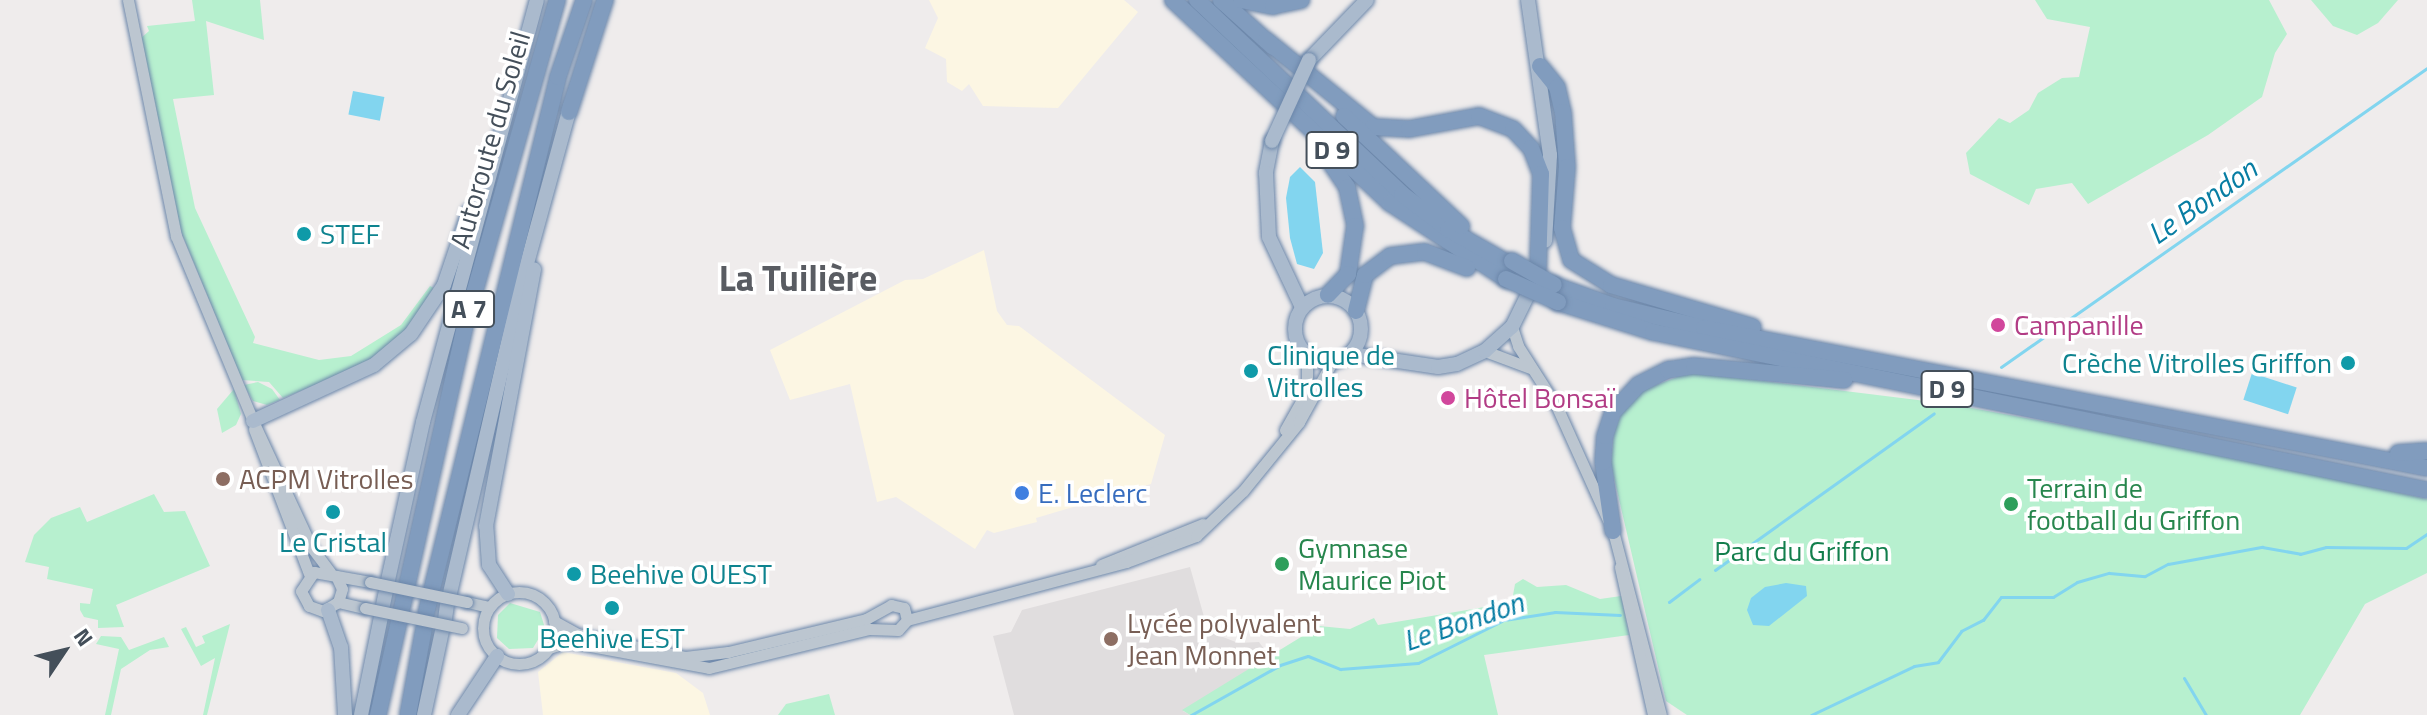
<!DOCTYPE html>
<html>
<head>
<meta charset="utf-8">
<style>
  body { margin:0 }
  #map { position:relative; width:2427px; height:715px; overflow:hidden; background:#efecec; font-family:"Titillium Web",sans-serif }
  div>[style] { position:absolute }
  .commercial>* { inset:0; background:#fcf6e3 }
  .education>* { inset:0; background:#e0ddde }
  .green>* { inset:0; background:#b7f0cf }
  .water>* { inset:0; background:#82d5ef; transform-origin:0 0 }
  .stream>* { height:3px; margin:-1.5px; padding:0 1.5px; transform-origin:1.5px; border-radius:1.5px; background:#82d5ef }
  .roads { filter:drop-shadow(0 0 2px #6c87aa) drop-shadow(0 0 2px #6c87aa) }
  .minor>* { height:11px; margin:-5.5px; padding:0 5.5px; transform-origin:5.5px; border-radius:5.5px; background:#bcc6d0 }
  .minor>.ring { margin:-5.5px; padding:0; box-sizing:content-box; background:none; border:11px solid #bcc6d0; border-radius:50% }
  .major>* { height:14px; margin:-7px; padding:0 7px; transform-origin:7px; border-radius:7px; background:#aabacd }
  .major>.ring { margin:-7px; padding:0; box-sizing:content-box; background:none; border:14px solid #aabacd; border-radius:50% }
  .highway>* { height:16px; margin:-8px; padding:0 8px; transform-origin:8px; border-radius:8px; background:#819cbe }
  .bridges { filter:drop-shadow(0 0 2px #6c87aa) drop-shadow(0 0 2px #6c87aa) }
  .minor-bridge>* { height:11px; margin:-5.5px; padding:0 5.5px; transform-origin:5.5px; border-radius:5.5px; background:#bcc6d0 }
  .major-bridge>* { height:14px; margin:-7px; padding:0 7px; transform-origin:7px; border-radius:7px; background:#aabacd }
  .highway-bridge>* { height:16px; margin:-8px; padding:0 8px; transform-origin:8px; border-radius:8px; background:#819cbe }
  .dots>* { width:22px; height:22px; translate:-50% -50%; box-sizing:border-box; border:4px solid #fff; border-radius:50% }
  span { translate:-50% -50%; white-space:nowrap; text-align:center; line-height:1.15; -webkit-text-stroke:7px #fff; paint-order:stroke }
  .shield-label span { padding:2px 6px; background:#fff; border:2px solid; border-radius:6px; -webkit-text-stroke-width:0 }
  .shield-label { font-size:26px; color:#444f5a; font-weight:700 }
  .street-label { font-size:28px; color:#444f5a }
  .culture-label { font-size:28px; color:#0d838f }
  .left { translate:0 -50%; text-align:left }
  .right { translate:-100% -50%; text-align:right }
  .hotel-label { font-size:28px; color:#b23c85 }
  .education-label { font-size:28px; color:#785e54 }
  .leisure-label { font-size:28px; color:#27864d }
  .shop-label { font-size:28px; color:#366cbe }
  .park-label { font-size:28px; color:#127e4c }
  .water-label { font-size:30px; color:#077da3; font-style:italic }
  .district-label { font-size:36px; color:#595c62; font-weight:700 }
  .north { position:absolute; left:24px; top:611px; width:80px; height:80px; -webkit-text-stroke:6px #fff; paint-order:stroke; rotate:55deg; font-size:22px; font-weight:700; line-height:32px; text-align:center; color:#444f5a }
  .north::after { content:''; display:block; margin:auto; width:28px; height:36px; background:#444f5a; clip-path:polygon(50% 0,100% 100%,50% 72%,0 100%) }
</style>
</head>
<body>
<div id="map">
  <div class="commercial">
    <div style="clip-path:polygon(929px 0,1124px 0,1138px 12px,1058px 108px,983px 106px,969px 84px,962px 91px,947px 82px,946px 59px,925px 48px,938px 18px)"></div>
    <div style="clip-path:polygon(984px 250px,997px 311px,1007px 325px,1019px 326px,1165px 435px,1151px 484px,1036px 518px,1037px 522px,994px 533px,987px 530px,975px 549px,896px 497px,877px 502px,850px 384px,790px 400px,770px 350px,905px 280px,923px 279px)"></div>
    <div style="clip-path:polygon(563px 652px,676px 673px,703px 693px,710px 715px,543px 715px,538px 672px)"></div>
  </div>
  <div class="education">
    <div style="clip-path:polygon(1190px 567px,1208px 631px,1238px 643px,1259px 642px,1270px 657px,1183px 711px,1190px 715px,1014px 715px,993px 636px,1011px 632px,1022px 610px)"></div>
  </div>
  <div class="green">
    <div style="clip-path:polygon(192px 0,260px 0,264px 40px,206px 21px,214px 95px,173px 99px,195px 208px,255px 337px,253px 343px,319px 360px,351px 356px,401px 325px,430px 286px,436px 289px,393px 345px,355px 369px,283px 398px,269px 382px,242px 380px,180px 229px,140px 39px,149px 31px,147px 26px,195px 21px)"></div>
    <div style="clip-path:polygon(2035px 0,2269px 0,2287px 34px,2275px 53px,2262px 97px,2208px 135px,2088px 204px,2072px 183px,2036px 189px,2029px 205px,1970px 174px,1966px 153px,1999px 118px,2010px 123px,2029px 110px,2038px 93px,2062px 78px,2079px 77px,2090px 27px,2047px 19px)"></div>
    <div style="clip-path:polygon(2311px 0,2398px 0,2378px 23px,2357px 35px,2333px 26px)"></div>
    <div style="clip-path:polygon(1690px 372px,1950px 404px,2227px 455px,2427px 499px,2427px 573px,2365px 604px,2300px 715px,1687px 715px,1666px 701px,1611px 465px,1614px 432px,1623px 410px,1643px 390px)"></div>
    <div style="clip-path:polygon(258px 382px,272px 389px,280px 400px,267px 405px,253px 401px,244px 385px)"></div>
    <div style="clip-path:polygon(234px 389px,241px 414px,236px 425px,222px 433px,217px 409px)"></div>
    <div style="clip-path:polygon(154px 494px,164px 512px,185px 511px,210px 566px,116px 605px,124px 627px,98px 628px,98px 620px,84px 617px,80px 610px,80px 603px,90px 604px,93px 589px,47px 579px,49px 567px,25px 562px,34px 535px,51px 518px,80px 507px,87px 522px)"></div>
    <div style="clip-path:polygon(1523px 579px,1537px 587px,1566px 585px,1600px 599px,1621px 596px,1629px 635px,1484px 655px,1498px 715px,1190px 715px,1182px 710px,1319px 626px,1350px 629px,1374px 618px,1378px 625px,1479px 608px,1512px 601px,1515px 584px)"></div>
    <div style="clip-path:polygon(510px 603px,540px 612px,545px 628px,533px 648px,509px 649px,497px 638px,498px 615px)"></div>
    <div style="clip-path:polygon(230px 624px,207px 715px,203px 715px,215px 658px,201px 666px,181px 629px,186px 627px,196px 647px,205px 643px,202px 636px)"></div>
    <div style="clip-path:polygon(101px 636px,121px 637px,129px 650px,164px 637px,169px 647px,150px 650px,121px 669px,111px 715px,105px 715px,119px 649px,96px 644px)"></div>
    <div style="clip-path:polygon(829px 694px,835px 715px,778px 715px,786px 704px)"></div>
  </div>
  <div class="water">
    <div style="left:353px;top:91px;width:32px;height:24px;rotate:11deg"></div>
    <div style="clip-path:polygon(1300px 167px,1315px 182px,1323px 253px,1314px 269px,1297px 264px,1290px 238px,1286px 198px,1290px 177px)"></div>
    <div style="left:2252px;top:373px;width:47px;height:28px;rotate:18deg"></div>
    <div style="clip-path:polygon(1786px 583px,1806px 586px,1807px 596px,1769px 626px,1753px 625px,1747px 610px,1751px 598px,1765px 587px)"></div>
  </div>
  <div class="stream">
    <div style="left:2001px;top:367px;width:520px;rotate:-35.06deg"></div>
    <div style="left:1715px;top:570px;width:269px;rotate:-35.6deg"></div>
    <div style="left:1669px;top:602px;width:38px;rotate:-37deg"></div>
    <div style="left:2184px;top:678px;width:43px;rotate:59.3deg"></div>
    <div style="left:1191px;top:715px;width:102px;rotate:-29.3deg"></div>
    <div style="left:1280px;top:665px;width:29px;rotate:-18deg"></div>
    <div style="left:1308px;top:656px;width:35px;rotate:22deg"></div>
    <div style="left:1340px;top:669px;width:78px;rotate:-4.4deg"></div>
    <div style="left:1418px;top:663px;width:96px;rotate:-26.6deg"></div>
    <div style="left:1504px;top:620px;width:52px;rotate:-8.9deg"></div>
    <div style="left:1555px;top:612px;width:65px;rotate:2.6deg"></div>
    <div style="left:1811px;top:715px;width:114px;rotate:-25.4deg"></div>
    <div style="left:1914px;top:666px;width:24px;rotate:-9deg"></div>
    <div style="left:1938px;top:662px;width:39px;rotate:-53deg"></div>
    <div style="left:1961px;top:631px;width:25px;rotate:-27deg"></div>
    <div style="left:1983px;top:620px;width:29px;rotate:-52deg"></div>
    <div style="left:2001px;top:597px;width:52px"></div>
    <div style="left:2053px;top:597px;width:28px;rotate:-32deg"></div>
    <div style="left:2077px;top:582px;width:33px;rotate:-16deg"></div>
    <div style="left:2109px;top:573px;width:36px;rotate:5deg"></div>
    <div style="left:2145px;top:576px;width:26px;rotate:-28deg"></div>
    <div style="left:2168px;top:564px;width:96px;rotate:-10.3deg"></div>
    <div style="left:2262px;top:547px;width:39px;rotate:10deg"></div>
    <div style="left:2300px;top:554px;width:27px;rotate:-15deg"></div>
    <div style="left:2326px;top:547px;width:80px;rotate:0.7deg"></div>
    <div style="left:2406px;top:548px;width:25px;rotate:-34deg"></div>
  </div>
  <div class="roads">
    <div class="minor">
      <div style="left:128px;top:0;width:241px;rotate:78.5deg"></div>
      <div style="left:176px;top:236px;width:200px;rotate:67.4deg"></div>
      <div style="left:253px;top:421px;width:140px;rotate:65.1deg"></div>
      <div style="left:312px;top:548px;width:30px;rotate:53deg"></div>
      <div style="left:1512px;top:327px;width:20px;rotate:72deg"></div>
      <div style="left:1518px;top:346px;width:72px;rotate:57.4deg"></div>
      <div style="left:1557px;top:407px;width:136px;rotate:65.7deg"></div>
      <div style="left:1613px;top:531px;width:190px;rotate:75.4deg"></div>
      <div style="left:1485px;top:351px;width:48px;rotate:20.7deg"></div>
      <div style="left:254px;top:429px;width:155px;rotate:69.2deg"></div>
      <div style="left:1285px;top:430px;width:45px;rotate:-60.6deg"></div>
      <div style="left:1307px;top:391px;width:35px;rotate:-90deg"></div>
      <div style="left:1101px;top:565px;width:110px;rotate:-21.9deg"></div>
      <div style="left:1620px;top:567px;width:152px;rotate:77.4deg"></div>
      <div style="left:336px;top:576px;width:14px;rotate:65deg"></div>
      <div style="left:342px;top:589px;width:14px;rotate:107deg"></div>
      <div style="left:338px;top:602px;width:17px;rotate:149deg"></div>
      <div style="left:323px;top:611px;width:15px;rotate:-160deg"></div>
      <div style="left:309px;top:606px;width:17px;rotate:-118deg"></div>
      <div style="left:301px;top:591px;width:23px;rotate:-56deg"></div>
      <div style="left:314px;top:572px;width:57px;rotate:10.1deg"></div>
      <div class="ring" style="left:483px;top:592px;width:61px;height:61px"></div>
      <div style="left:338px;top:602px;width:28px;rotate:13deg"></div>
      <div style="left:467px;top:602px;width:23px;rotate:13deg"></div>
      <div style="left:907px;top:620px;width:227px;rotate:-14.8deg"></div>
      <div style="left:1126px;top:562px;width:75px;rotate:-20.4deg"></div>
      <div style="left:1196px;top:536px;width:65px;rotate:-43.8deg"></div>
      <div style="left:1243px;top:491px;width:89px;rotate:-50.9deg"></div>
      <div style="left:1299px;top:422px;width:68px;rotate:-61.2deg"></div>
      <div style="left:554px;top:621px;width:26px;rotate:29deg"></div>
      <div style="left:577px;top:634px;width:110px;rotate:12deg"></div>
      <div style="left:685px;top:657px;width:43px;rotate:-6.6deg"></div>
      <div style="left:728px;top:652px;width:142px;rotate:-13.4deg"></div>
      <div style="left:866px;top:619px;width:29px;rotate:-29deg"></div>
      <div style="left:891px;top:605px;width:13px;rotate:13deg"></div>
      <div style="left:904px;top:608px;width:12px;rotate:76deg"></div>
      <div style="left:549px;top:648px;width:21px;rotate:-17deg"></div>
      <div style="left:569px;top:642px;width:142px;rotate:10.5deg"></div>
      <div style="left:709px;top:668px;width:165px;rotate:-13.7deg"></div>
      <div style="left:869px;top:629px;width:29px;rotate:2deg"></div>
      <div style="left:898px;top:630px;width:13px;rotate:-48deg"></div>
    </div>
    <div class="major">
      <div style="left:1528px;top:0;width:157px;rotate:81.9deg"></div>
      <div style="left:1550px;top:155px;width:86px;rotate:93.3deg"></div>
      <div style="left:1309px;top:60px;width:83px;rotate:-46deg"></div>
      <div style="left:1272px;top:141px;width:33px;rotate:101deg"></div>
      <div style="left:1266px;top:173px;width:64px;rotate:87.3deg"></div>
      <div style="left:1269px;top:237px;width:77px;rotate:64.8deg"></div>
      <div class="ring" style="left:1295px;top:296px;width:52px;height:52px"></div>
      <div style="left:1351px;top:354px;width:88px;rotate:8.5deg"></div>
      <div style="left:1438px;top:367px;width:19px;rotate:-9deg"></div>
      <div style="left:1457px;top:364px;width:31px;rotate:-25deg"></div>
      <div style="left:1485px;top:351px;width:36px;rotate:-42deg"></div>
      <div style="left:1512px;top:327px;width:52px;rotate:-63.9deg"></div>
      <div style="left:253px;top:421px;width:133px;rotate:-24.8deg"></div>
      <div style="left:374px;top:365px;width:48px;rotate:-40deg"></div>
      <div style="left:411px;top:334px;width:59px;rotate:-56deg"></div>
      <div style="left:444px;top:285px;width:78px;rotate:-71.3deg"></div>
      <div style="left:388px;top:580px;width:162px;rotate:-77.5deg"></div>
      <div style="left:423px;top:422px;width:437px;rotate:-74.9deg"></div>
      <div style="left:450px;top:593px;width:312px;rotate:-77deg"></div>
      <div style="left:520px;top:289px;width:192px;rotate:-74.6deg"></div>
      <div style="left:508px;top:594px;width:35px;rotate:-123deg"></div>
      <div style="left:489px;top:565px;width:39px;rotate:-94deg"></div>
      <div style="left:486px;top:526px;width:261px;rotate:-79.4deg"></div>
      <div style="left:383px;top:605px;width:14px;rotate:-78deg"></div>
      <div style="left:328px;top:610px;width:39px;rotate:71deg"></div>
      <div style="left:341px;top:647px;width:68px;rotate:86.6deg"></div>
      <div style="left:445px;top:619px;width:14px;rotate:-82deg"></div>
      <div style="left:361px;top:715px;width:100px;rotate:-78.5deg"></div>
      <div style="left:424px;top:715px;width:86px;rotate:-77.9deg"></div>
      <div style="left:458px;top:715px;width:71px;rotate:-56.5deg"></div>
    </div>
    <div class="highway">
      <div style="left:1173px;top:0;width:297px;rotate:43.1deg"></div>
      <div style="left:1390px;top:203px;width:139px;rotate:33.2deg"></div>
      <div style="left:1197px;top:0;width:282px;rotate:43.4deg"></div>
      <div style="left:1402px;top:194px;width:58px;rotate:37.3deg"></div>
      <div style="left:1448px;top:229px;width:73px;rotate:29.7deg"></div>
      <div style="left:1221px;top:0;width:70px;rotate:42.1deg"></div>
      <div style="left:1241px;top:0;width:33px;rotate:11deg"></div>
      <div style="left:1273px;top:6px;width:29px;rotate:-12deg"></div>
      <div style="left:1266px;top:40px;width:138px;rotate:39.1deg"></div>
      <div style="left:1373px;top:127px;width:36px;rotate:3deg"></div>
      <div style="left:1409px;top:129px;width:71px;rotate:-10.5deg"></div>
      <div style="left:1479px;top:116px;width:36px;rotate:21deg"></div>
      <div style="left:1513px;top:129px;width:26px;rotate:47deg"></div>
      <div style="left:1531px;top:148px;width:28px;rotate:69deg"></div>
      <div style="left:1541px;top:174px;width:95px;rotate:91.8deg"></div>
      <div style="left:1540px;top:66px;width:27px;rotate:51deg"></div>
      <div style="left:1557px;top:87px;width:26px;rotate:77deg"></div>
      <div style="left:1563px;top:112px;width:55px;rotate:85.8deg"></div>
      <div style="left:1567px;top:167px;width:61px;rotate:94.7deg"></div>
      <div style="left:1562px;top:228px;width:33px;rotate:74deg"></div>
      <div style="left:1571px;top:260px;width:47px;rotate:32deg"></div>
      <div style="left:1611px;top:285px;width:148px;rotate:16.5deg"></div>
      <div style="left:569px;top:112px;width:118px;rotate:-72.2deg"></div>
      <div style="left:1344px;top:116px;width:161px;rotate:43.2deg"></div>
      <div style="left:1324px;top:153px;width:41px;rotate:55.9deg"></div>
      <div style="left:1347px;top:187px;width:40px;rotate:78deg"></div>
      <div style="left:1355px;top:226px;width:49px;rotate:98.3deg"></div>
      <div style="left:1348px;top:274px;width:29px;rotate:134deg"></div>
      <div style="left:1554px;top:285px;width:63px;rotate:19.6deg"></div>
      <div style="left:1613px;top:306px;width:94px;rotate:13.6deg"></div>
      <div style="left:1704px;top:328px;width:736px;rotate:10.96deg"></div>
      <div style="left:1558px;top:302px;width:100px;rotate:17.5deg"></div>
      <div style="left:1653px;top:332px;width:790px;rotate:11.54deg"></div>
      <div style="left:1356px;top:311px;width:37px;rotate:-76deg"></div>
      <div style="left:1365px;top:275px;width:31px;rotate:-37deg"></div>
      <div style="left:1390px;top:256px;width:35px;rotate:-7deg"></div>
      <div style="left:1425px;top:252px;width:45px;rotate:20.9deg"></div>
      <div style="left:2398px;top:453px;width:29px;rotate:-4deg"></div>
      <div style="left:1613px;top:531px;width:70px;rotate:-98.2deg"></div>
      <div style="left:1603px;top:462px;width:26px;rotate:-86deg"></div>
      <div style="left:1605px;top:436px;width:25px;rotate:-72deg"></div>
      <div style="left:1613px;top:412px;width:37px;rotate:-47deg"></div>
      <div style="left:1638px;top:385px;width:34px;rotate:-27deg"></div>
      <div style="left:1668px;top:370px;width:26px;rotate:-9deg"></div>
      <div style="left:1694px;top:366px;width:151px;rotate:5.3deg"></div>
      <div style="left:432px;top:589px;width:527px;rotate:-76.17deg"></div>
      <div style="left:558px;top:77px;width:81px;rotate:-71.3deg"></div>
      <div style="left:426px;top:614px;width:13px;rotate:-77deg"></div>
      <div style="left:378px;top:715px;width:403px;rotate:-77.4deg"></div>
      <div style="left:466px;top:322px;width:335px;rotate:-74.2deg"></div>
      <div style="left:408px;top:715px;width:88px;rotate:-79.6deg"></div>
    </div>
  </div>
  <div class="bridges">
    <div class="minor-bridge">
      <div style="left:370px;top:582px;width:99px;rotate:11.7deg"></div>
      <div style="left:365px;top:608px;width:99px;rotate:11.7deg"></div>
    </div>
    <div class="major-bridge">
      <div style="left:1272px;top:141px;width:89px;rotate:-65.4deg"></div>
    </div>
    <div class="highway-bridge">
      <div style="left:1512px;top:261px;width:48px;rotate:29.7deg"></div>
      <div style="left:1506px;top:279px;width:57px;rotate:23.9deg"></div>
    </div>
  </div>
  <div class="dots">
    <div style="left:304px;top:234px;background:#0f9aa8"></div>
    <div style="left:1998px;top:325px;background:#d1479c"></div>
    <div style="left:2348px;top:363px;background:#0f9aa8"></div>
    <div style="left:1251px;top:371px;background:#0f9aa8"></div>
    <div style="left:1448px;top:398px;background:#d1479c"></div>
    <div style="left:223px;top:479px;background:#8d6e63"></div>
    <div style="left:1022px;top:493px;background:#3f7fe0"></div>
    <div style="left:2011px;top:504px;background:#2e9e5b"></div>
    <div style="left:333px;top:512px;background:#0f9aa8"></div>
    <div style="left:1282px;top:564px;background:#2e9e5b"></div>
    <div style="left:574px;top:574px;background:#0f9aa8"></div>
    <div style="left:612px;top:608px;background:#0f9aa8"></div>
    <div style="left:1111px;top:639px;background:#8d6e63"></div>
  </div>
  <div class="shield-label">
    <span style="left:1332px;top:150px">D 9</span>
    <span style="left:469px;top:309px">A 7</span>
    <span style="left:1947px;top:389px">D 9</span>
  </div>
  <div class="street-label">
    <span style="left:490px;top:140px;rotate:-74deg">Autoroute du Soleil</span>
  </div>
  <div class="culture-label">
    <span class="left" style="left:320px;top:234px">STEF</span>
    <span class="left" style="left:1267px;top:371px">Clinique de<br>Vitrolles</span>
    <span class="right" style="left:2332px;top:363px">Crèche Vitrolles Griffon</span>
    <span style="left:333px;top:542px">Le Cristal</span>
    <span class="left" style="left:590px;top:574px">Beehive OUEST</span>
    <span style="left:612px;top:638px">Beehive EST</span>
  </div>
  <div class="hotel-label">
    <span class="left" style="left:2014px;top:325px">Campanille</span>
    <span class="left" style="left:1464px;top:398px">Hôtel Bonsaï</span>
  </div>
  <div class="education-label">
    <span class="left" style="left:239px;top:479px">ACPM Vitrolles</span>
    <span class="left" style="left:1127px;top:639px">Lycée polyvalent<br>Jean Monnet</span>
  </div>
  <div class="leisure-label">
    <span class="left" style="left:2027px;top:504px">Terrain de<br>football du Griffon</span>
    <span class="left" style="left:1298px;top:564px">Gymnase<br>Maurice Piot</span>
  </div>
  <div class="shop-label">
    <span class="left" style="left:1038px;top:493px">E. Leclerc</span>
  </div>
  <div class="park-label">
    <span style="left:1802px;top:551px">Parc du Griffon</span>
  </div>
  <div class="water-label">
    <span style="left:2202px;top:201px;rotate:-35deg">Le Bondon</span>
    <span style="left:1463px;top:621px;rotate:-19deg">Le Bondon</span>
  </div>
  <div class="district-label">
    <span style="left:798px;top:278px">La Tuilière</span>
  </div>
  <div class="north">N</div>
</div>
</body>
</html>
